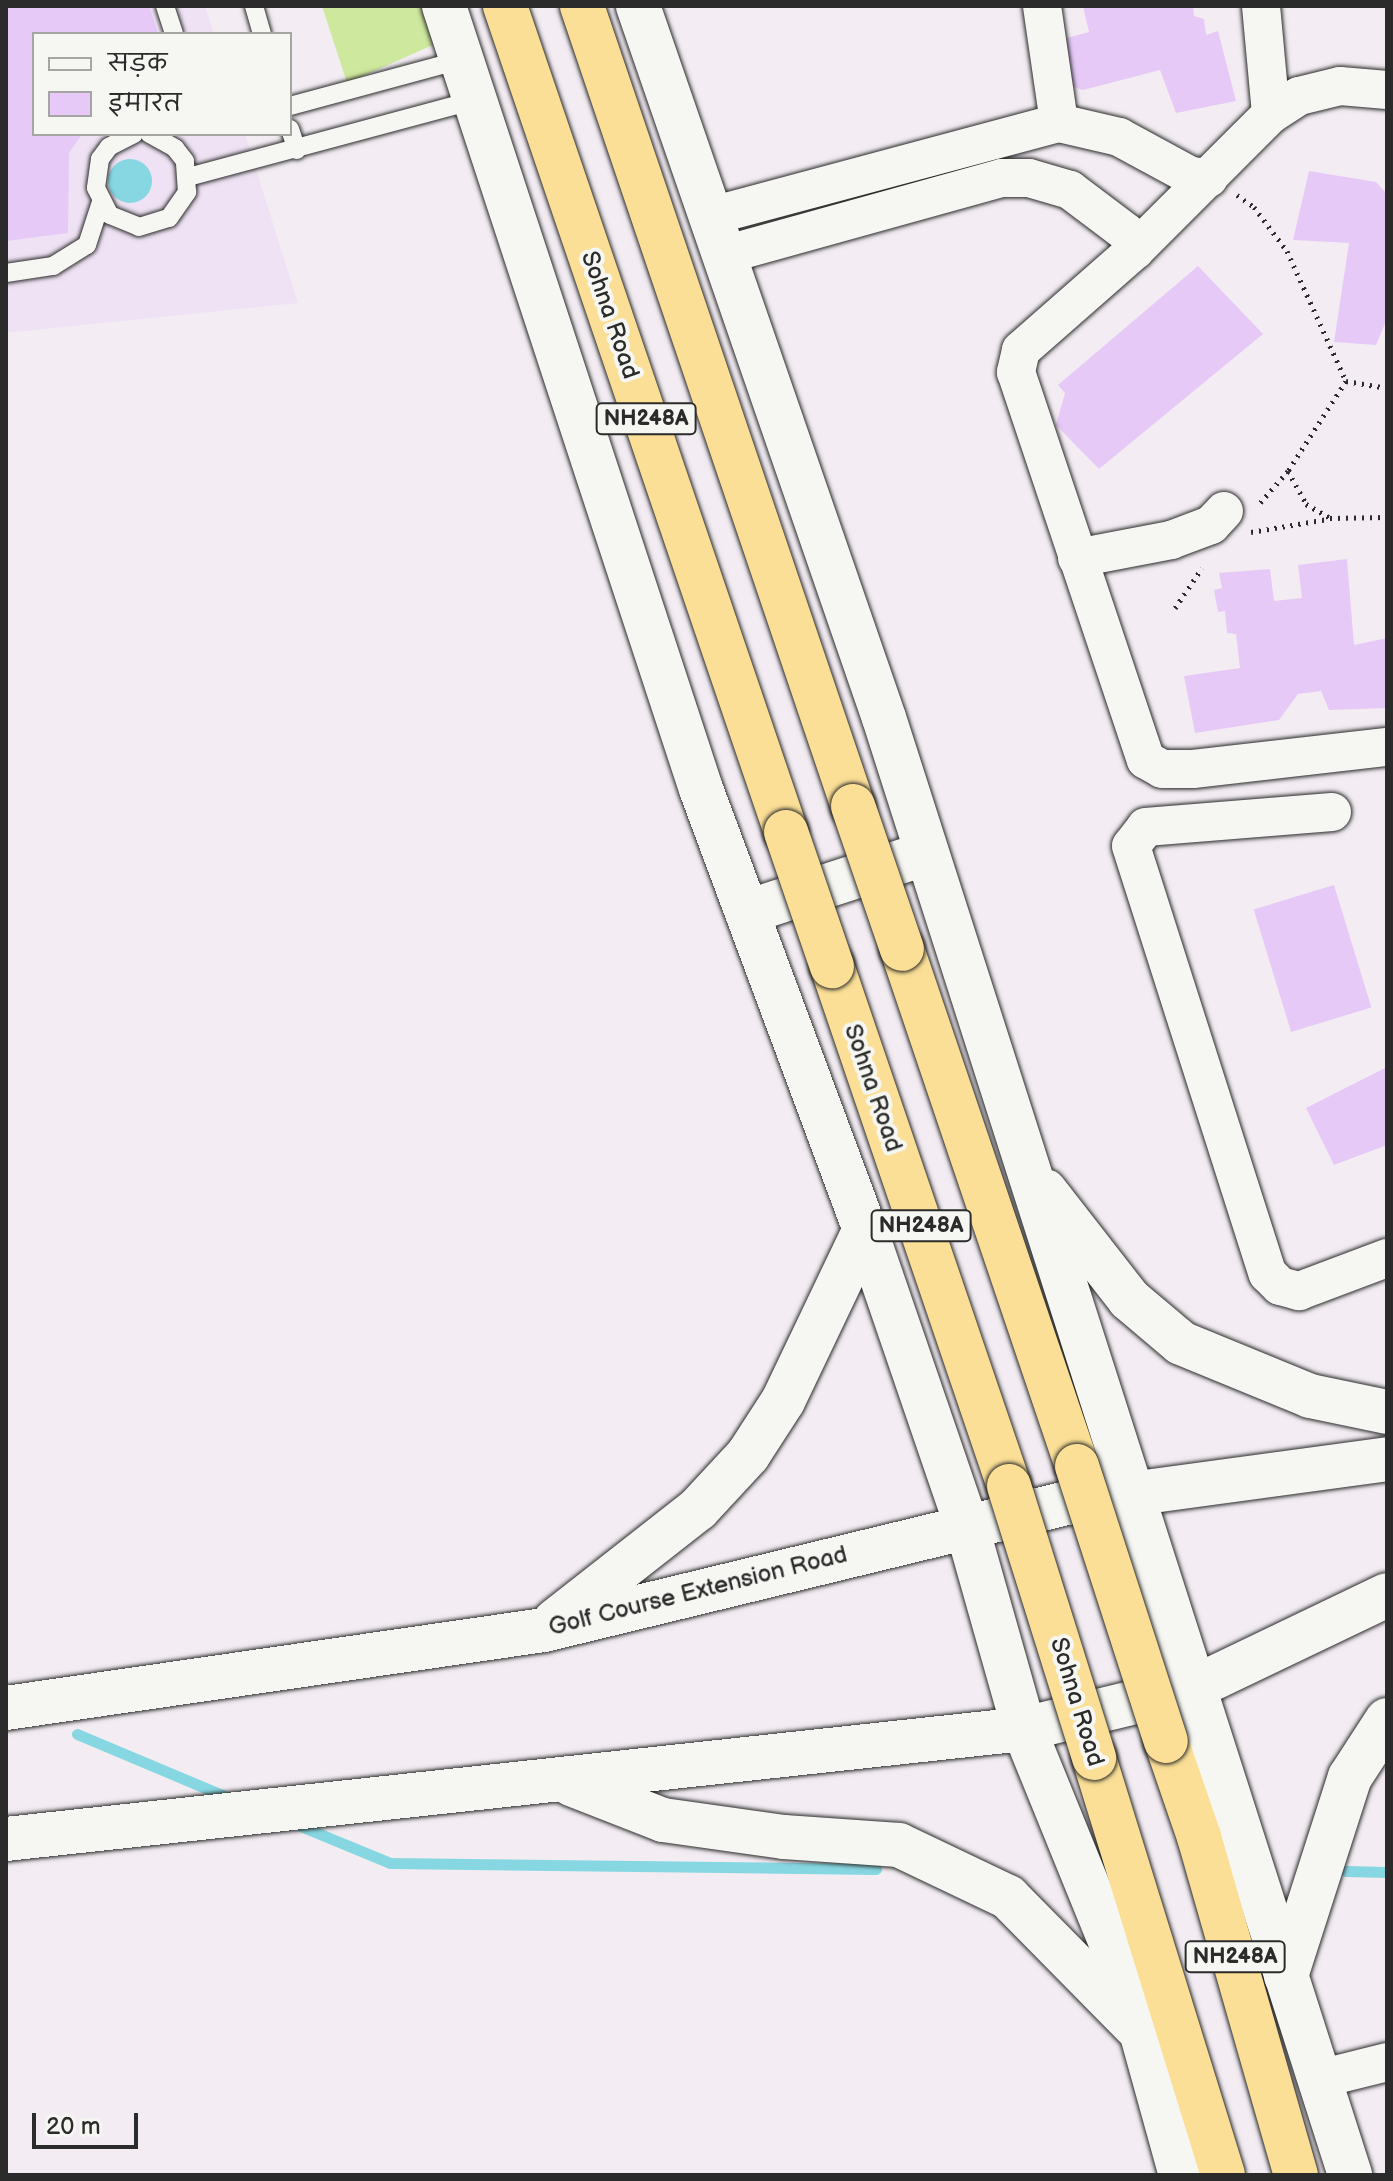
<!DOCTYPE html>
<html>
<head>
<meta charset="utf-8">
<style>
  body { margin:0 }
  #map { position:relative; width:1393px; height:2181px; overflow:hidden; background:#f3edf3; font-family:"Balsamiq Sans","Playpen Sans Deva",sans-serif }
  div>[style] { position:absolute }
  .built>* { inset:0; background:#efe2f4 }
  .green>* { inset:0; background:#cee89e }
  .water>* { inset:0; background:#87d7e2 }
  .round { border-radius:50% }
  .stream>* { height:11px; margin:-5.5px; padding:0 5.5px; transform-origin:5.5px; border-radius:5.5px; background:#87d7e2 }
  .building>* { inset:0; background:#e6c9f7; transform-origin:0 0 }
  .path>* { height:5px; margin-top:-2.5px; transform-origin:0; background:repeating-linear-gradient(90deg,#2b2b2b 0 2px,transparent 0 8px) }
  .roads { filter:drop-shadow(0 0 2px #2b2b2b) drop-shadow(0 0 2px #2b2b2b) }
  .service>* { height:18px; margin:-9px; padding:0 9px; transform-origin:9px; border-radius:9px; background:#f6f6f2 }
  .minor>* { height:38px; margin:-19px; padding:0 19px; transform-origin:19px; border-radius:19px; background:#f6f6f2 }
  .secondary>* { height:44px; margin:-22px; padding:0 22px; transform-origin:22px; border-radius:22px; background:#f6f6f2 }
  .trunk>* { height:44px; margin:-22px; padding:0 22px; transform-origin:22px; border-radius:22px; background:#fbdf96 }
  .bridges { filter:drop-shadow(0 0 2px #2b2b2b) drop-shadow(0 0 2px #2b2b2b) }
  .trunk-bridge>* { height:44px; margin:-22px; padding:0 22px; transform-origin:22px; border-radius:22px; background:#fbdf96 }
  span { translate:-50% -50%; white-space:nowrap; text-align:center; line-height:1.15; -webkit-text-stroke:8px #f6f6f2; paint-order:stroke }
  .shield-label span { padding:2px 6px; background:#f6f6f2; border:2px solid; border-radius:6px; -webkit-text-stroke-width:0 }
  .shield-label { font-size:22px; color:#2b2b2b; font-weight:700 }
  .street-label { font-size:24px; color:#2b2b2b }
  .frame { position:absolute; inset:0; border:8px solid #2b2b2b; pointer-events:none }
  .legend { position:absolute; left:32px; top:32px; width:260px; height:104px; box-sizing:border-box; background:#f6f6f2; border:2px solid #a5a5a2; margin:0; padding:10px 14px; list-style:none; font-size:24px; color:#2b2b2b }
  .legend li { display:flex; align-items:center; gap:16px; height:40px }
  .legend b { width:40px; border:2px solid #a5a5a2 }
  .scale { position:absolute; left:32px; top:2113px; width:106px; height:36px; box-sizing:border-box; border:4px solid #2b2b2b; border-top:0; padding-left:10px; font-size:24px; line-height:28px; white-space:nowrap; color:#2b2b2b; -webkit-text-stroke:6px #f6f6f2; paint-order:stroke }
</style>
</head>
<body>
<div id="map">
  <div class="built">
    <div style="clip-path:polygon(6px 6px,205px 6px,214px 34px,34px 34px,34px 134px,245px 134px,298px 303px,6px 333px)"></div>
  </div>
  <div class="green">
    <div style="clip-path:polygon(322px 6px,430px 6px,442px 41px,347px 83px)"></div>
  </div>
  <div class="water">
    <div class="round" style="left:108px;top:159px;width:44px;height:44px"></div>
  </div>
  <div class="stream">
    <div style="left:77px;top:1734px;width:168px;rotate:22.8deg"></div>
    <div style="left:298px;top:1825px;width:100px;rotate:22.4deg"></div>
    <div style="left:390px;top:1863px;width:486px;rotate:0.7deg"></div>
    <div style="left:1346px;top:1871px;width:41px;rotate:1.4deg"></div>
  </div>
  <div class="building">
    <div style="clip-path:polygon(6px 6px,149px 6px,158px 34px,34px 34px,34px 134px,82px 134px,69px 153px,68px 233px,6px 241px)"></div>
    <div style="clip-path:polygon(1083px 6px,1193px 6px,1194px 16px,1204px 19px,1206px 35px,1218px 31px,1236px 101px,1176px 113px,1160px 70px,1083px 90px,1062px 83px,1063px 39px,1089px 32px)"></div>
    <div style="clip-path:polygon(1309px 171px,1376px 182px,1387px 194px,1387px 319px,1376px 345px,1334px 342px,1349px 243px,1293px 240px)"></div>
    <div style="clip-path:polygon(1198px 266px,1263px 334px,1099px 469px,1056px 425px,1065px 393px,1058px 385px)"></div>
    <div style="clip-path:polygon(1347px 559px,1354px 645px,1387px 638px,1387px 708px,1329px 710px,1321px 691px,1298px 694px,1279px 720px,1195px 733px,1184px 676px,1240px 668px,1236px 634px,1227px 633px,1225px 611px,1218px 612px,1214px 590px,1222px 588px,1219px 573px,1270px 569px,1274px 601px,1302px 598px,1298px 565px)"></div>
    <div style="left:1334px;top:885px;width:128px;height:84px;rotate:73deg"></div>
    <div style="clip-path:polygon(1387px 1067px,1387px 1145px,1334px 1165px,1306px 1108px)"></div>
  </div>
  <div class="path">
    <div style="left:1237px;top:195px;width:21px;rotate:35deg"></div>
    <div style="left:1254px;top:207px;width:55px;rotate:53.1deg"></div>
    <div style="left:1287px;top:251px;width:143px;rotate:65.6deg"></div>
    <div style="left:1346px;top:381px;width:107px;rotate:122.8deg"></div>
    <div style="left:1288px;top:471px;width:44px;rotate:131.3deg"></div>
    <div style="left:1346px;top:381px;width:42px;rotate:9.7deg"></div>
    <div style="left:1288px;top:471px;width:38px;rotate:61deg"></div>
    <div style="left:1306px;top:504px;width:28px;rotate:30deg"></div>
    <div style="left:1330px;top:518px;width:57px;rotate:-1deg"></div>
    <div style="left:1251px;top:532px;width:78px;rotate:-9.6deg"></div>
    <div style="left:1175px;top:608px;width:48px;rotate:-56deg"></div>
  </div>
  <div class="roads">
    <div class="service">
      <div style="left:165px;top:6px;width:29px;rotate:72deg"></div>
      <div style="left:254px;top:6px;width:29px;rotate:74deg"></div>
      <div style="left:290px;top:106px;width:177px;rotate:-15.1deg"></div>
      <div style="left:290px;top:129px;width:22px;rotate:72deg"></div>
      <div style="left:134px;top:134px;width:28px;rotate:153deg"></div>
      <div style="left:109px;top:147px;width:15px;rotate:127deg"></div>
      <div style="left:100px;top:159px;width:29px;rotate:98deg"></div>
      <div style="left:96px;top:188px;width:30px;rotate:63deg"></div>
      <div style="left:110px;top:215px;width:31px;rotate:22deg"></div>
      <div style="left:139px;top:227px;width:31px;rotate:-17deg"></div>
      <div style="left:169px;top:218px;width:32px;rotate:-55deg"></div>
      <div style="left:187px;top:192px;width:31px;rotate:-94deg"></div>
      <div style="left:185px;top:161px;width:16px;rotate:-128deg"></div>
      <div style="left:175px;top:148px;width:29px;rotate:-151deg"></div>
      <div style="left:188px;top:177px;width:297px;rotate:-15deg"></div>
      <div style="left:6px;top:273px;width:48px;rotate:-8.5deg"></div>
      <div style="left:53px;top:266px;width:40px;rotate:-32deg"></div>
      <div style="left:87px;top:245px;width:45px;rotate:-72deg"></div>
    </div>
    <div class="minor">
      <div style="left:1042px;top:6px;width:118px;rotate:81.7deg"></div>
      <div style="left:1261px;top:6px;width:108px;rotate:84.7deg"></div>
      <div style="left:1387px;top:90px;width:47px;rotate:-175.1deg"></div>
      <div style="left:1340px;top:86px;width:42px;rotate:166.3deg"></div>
      <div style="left:1299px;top:96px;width:33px;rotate:147deg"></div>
      <div style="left:1271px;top:114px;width:192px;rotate:135deg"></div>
      <div style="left:1135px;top:250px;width:152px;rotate:138.7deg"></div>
      <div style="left:1021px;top:350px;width:23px;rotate:103deg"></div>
      <div style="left:1016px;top:372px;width:409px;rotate:71.5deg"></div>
      <div style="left:1146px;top:760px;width:18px;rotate:29deg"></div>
      <div style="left:1162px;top:769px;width:31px"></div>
      <div style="left:1193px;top:769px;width:195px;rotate:-6.5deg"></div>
      <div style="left:711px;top:216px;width:360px;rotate:-15deg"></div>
      <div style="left:1059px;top:123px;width:62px;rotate:13.1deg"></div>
      <div style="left:1119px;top:137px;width:82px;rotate:28.4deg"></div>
      <div style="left:1191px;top:176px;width:18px;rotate:6deg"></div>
      <div style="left:724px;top:255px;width:288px;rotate:-15.5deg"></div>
      <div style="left:1002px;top:178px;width:27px"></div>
      <div style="left:1029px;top:178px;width:43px;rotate:16.3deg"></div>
      <div style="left:1070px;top:190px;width:71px;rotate:37deg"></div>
      <div style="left:1127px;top:233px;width:19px;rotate:65deg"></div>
      <div style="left:1077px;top:558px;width:96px;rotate:-10.8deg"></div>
      <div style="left:1171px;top:540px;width:43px;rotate:-20.6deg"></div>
      <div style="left:1211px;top:525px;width:19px;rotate:-47deg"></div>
      <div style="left:1332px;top:812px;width:187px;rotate:175.4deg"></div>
      <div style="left:1146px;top:827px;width:24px;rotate:128deg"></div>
      <div style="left:1131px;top:846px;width:449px;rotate:72.3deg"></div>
      <div style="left:1268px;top:1274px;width:17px;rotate:45deg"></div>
      <div style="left:1280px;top:1286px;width:20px;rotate:15deg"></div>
      <div style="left:1299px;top:1291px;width:94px;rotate:-20.6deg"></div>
      <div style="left:1319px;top:2079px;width:70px;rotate:-14deg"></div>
    </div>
    <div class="secondary">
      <div style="left:444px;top:6px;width:824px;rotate:71.83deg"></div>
      <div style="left:701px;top:789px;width:470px;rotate:69.6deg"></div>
      <div style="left:865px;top:1229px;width:312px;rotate:71.1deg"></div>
      <div style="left:966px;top:1524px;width:213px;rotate:74.2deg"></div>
      <div style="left:1024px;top:1729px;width:279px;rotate:67.9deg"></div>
      <div style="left:1129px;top:1988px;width:194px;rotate:74.5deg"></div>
      <div style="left:638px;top:6px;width:753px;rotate:70.94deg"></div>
      <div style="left:884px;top:718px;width:1530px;rotate:72.26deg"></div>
      <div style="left:747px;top:912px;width:189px;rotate:-18.1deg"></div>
      <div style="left:1045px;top:1191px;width:137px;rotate:52.1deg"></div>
      <div style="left:1129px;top:1299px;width:68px;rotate:40.2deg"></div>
      <div style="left:1181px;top:1343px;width:139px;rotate:22.3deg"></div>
      <div style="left:1310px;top:1396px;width:79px;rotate:11.7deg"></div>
      <div style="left:555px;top:1621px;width:182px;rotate:-38.1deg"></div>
      <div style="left:698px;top:1509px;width:74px;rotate:-47.2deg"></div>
      <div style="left:748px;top:1455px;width:64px;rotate:-57.1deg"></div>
      <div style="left:783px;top:1401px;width:191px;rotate:-64.5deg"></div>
      <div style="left:6px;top:1708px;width:544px;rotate:-8.25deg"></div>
      <div style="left:544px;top:1630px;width:542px;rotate:-13.65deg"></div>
      <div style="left:1071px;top:1502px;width:319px;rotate:-7.7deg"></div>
      <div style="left:571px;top:1784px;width:99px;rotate:21.4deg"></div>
      <div style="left:663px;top:1820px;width:122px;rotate:8deg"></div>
      <div style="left:784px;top:1837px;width:115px;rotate:4deg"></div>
      <div style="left:899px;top:1845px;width:121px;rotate:25.5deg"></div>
      <div style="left:1008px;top:1897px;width:182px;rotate:45.4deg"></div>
      <div style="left:6px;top:1839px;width:1024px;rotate:-6.17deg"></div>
      <div style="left:1024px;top:1729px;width:174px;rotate:-13.6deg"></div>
      <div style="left:1193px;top:1688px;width:215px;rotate:-25.6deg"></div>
      <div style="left:1286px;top:1976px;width:209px;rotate:-72.2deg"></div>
      <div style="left:1350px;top:1777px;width:68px;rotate:-57deg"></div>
    </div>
    <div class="trunk">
      <div style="left:505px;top:6px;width:872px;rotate:71.21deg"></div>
      <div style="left:582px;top:6px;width:845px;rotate:71.29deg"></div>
      <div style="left:902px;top:949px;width:546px;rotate:71.3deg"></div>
      <div style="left:832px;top:966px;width:549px;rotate:71.2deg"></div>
      <div style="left:1166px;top:1741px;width:102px;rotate:71deg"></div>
      <div style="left:1199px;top:1837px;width:352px;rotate:74deg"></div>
      <div style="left:1094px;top:1758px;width:436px;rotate:72.8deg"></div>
    </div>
  </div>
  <div class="bridges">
    <div class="trunk-bridge">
      <div style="left:853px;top:806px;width:151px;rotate:71.1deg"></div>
      <div style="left:786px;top:832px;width:142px;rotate:71.1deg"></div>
      <div style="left:1077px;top:1466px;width:289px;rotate:72.1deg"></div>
      <div style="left:1009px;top:1486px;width:285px;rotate:72.6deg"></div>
    </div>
  </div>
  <div class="shield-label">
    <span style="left:646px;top:419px">NH248A</span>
    <span style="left:921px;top:1226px">NH248A</span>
    <span style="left:1235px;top:1957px">NH248A</span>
  </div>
  <div class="street-label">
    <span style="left:610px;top:315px;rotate:71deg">Sohna Road</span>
    <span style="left:873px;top:1088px;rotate:71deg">Sohna Road</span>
    <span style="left:698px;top:1591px;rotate:-14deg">Golf Course Extension Road</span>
    <span style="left:1077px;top:1702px;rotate:73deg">Sohna Road</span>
  </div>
  <div class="frame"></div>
  <ul class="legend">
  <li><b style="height:10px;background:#f6f6f2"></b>सड़क</li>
  <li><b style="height:22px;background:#e6c9f7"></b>इमारत</li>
  </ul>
  <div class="scale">20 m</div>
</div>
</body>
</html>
